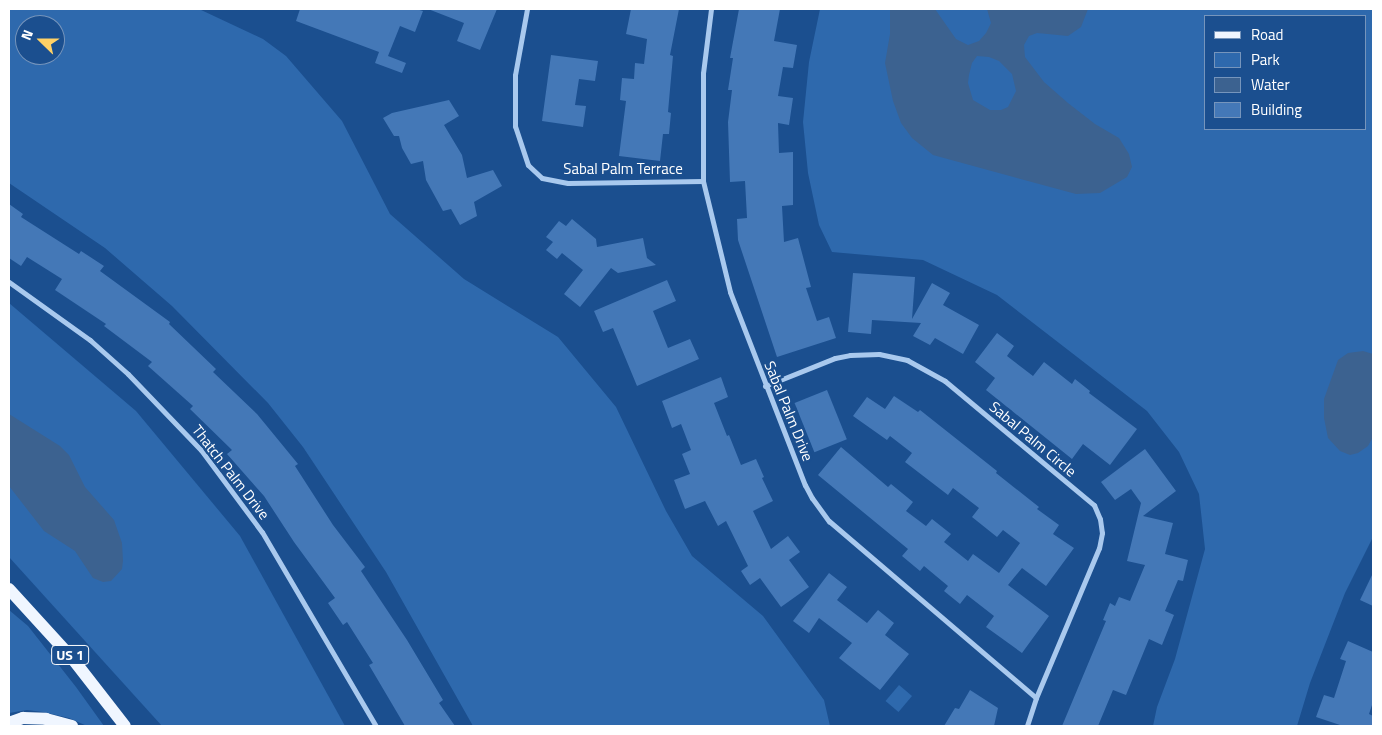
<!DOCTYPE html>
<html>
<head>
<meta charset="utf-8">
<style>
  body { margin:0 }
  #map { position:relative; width:1382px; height:735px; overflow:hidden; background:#1b4f8f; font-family:"Titillium Web",sans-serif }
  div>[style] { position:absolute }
  .green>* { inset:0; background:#2e69ad; transform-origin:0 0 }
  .water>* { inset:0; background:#3c6290 }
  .building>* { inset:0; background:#4478b7; transform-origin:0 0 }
  .street>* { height:5px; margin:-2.5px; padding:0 2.5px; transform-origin:2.5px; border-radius:2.5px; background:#a9c9ee }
  .primary>* { height:12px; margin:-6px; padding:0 6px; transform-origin:6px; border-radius:6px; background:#f0f6ff }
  span { translate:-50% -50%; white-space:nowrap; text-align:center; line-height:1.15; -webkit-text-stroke:5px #1b4f8f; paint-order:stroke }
  .shield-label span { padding:1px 4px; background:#1b4f8f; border:1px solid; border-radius:4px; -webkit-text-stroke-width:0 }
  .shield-label { font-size:14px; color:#fff; font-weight:700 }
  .street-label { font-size:15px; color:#fff }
  .frame { position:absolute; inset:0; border:10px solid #fff; pointer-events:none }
  .legend { position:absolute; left:1204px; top:15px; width:162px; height:115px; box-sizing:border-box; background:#1b4f8f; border:1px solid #7695bc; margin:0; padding:6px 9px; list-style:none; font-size:15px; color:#fff }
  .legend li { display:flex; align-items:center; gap:10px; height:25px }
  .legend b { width:25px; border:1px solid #7695bc }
  .north { position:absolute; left:15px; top:15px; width:50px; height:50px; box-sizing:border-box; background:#1b4f8f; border:1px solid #7695bc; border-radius:50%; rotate:292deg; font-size:14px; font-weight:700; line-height:20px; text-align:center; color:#fff }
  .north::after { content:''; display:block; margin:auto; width:18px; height:22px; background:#ffd166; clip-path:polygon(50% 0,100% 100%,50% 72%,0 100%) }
</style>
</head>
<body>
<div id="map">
  <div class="green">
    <div style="clip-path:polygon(evenodd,9px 9px,199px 9px,263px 39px,286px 56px,342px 121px,390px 214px,464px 279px,558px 337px,616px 407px,666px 511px,692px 556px,763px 616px,824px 700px,830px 726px,473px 726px,386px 572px,303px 447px,268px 403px,172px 306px,105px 248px,9px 183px,9px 9px,25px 25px,55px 25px,55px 55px,25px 55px,25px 25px)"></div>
    <div style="clip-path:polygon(evenodd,820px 9px,1373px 9px,1373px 537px,1345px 593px,1310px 683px,1297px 726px,1153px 726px,1157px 707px,1175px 659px,1205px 549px,1199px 494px,1179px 452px,1147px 411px,997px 295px,923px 260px,832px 252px,819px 225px,808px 173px,803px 122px,809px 62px,820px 9px,1206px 16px,1366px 16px,1366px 129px,1206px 129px,1206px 16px)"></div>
    <div style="clip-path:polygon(9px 303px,136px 411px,240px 536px,345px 726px,162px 726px,9px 557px)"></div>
    <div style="clip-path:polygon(9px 610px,28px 626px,76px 687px,104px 726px,87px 726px,69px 718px,43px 712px,27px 710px,9px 713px)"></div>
    <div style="left:899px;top:685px;width:17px;height:21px;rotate:40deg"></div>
  </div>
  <div class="water">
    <div style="clip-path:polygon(evenodd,890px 9px,935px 9px,956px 39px,968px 45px,979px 41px,986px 33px,991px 23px,987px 9px,1088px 9px,1081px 27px,1068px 36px,1037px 33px,1029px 36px,1024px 45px,1025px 57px,1044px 82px,1068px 103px,1095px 124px,1119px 138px,1129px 154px,1132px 167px,1127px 177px,1100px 193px,1076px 194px,933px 155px,912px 138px,901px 123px,893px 101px,885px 63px,890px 34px,890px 9px,977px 56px,989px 57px,999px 61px,1012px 74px,1016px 91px,1008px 107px,1001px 110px,990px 110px,973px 100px,968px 83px,969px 75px,972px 63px,977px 56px)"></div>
    <div style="clip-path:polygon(1363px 351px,1373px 354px,1373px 437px,1368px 446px,1358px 453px,1350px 455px,1340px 451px,1328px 438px,1324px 418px,1324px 399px,1338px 360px,1348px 353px)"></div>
    <div style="clip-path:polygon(9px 414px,60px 446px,69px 455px,85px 487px,114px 520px,122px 543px,123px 561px,122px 569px,111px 581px,103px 582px,93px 578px,75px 551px,44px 531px,9px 486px)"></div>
  </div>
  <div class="building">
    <div style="clip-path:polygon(300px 9px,416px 9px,423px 11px,415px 32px,400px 26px,388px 56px,406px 63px,402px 73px,375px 63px,379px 52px,296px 21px)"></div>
    <div style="clip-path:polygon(428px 9px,497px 9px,480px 50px,457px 41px,464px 23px)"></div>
    <div style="clip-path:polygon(631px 9px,679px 9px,670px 55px,673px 56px,668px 112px,671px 113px,669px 134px,663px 134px,660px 161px,619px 156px,626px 101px,620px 100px,622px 78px,634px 79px,635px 63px,644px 64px,647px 39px,626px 34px)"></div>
    <div style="clip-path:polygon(739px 9px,780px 9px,774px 41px,797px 45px,793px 68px,783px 67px,778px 96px,793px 98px,789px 125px,778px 123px,779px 153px,793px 152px,793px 205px,782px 206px,784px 242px,798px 238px,811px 287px,806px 288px,817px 321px,829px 317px,836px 338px,777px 357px,738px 240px,737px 219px,747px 218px,745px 181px,730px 182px,728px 122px,732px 90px,728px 90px,733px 58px,730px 58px)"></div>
    <div style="clip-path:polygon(551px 55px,598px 61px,595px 81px,579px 79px,575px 105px,586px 106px,583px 127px,542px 121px)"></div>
    <div style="clip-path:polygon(449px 100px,459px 116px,444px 125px,462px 155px,467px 178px,493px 170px,502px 186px,474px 202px,477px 216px,460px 225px,451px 209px,443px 211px,426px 180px,423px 161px,411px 164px,402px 148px,399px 136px,394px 136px,383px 118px,392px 113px)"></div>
    <div style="clip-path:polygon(9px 204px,23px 214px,21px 217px,79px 254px,81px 251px,104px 266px,100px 271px,170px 322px,169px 324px,216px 369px,213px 372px,257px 414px,298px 464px,295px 466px,333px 525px,365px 567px,361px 571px,407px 640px,443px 700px,439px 703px,455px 726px,405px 726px,369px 665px,373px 663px,347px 622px,343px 625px,328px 603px,335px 598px,294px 542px,264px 496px,227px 454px,232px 450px,190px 409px,193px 406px,148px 366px,152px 362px,104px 326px,106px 324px,55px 290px,62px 279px,27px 257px,21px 266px,9px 258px)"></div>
    <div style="clip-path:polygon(572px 219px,596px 239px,597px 247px,643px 238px,647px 258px,656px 265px,618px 273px,611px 268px,580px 307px,564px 294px,583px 270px,562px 253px,557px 259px,546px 250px,553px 242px,546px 237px,559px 221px,566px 226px)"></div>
    <div style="clip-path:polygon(853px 273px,915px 277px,912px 319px,932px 283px,950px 293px,943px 305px,979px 325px,963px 354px,935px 338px,930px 345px,913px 336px,921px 323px,872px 320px,871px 334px,848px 332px)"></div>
    <div style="clip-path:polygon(667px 280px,676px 301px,653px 311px,668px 348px,690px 339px,699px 359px,637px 386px,613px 328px,603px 332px,594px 311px)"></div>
    <div style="clip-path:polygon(997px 333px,1014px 346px,1007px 356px,1033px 376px,1044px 362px,1072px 384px,1075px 379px,1090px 391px,1089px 393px,1137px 429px,1110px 465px,1083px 444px,1072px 459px,986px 390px,995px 378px,975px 362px)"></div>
    <div style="clip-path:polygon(721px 377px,728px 397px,714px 403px,727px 436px,729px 435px,741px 465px,756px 459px,764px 477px,762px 478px,773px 501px,753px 511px,771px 549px,788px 536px,800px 552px,789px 560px,809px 587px,781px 607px,760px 578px,750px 585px,741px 571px,748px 566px,726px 521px,718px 526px,705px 501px,685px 509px,674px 480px,690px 474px,682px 454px,691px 450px,681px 424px,672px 428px,662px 401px)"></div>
    <div style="left:827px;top:390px;width:53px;height:35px;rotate:68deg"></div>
    <div style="clip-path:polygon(894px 396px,918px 412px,920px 410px,997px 471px,996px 473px,1039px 507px,1037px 509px,1059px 525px,1053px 534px,1074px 548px,1046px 586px,1022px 568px,1008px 585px,1049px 616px,1022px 653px,986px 627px,994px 616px,967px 595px,960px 604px,944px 591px,948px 586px,924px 566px,920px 571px,902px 556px,908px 549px,818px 475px,841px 447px,888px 487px,891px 484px,913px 502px,906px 511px,926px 526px,932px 519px,951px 534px,944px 542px,968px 561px,973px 554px,999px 573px,1020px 543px,1003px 530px,997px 537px,972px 517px,979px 508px,953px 488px,948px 495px,905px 462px,912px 453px,890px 436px,887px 440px,853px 416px,867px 397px,885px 409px)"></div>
    <div style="clip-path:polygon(1145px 449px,1176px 491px,1143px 516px,1173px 523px,1165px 554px,1188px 560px,1183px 581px,1178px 580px,1165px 611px,1174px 615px,1162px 645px,1149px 639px,1126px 695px,1113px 690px,1098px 726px,1062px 726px,1106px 621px,1103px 620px,1110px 603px,1115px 606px,1119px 597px,1130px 601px,1145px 565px,1127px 561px,1141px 503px,1131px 489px,1115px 500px,1101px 482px)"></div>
    <div style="clip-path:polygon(829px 573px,847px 587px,837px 600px,867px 623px,878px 610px,894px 623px,885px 635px,909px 654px,880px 690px,839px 658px,852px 643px,819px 618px,809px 633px,793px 621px)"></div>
    <div style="clip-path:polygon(1373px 573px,1373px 606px,1360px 600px)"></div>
    <div style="clip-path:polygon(1348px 641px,1373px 652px,1373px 702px,1369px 714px,1373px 716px,1373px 726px,1343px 726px,1316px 717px,1324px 695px,1334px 698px,1346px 661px,1340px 659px)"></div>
    <div style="clip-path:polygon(970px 690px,998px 708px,994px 726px,944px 726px,955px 708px,959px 709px)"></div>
  </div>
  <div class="street">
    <div style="left:527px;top:9px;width:67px;rotate:100.3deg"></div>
    <div style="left:515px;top:75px;width:51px;rotate:90deg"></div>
    <div style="left:515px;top:126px;width:41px;rotate:71.6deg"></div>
    <div style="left:528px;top:165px;width:19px;rotate:43deg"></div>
    <div style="left:542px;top:178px;width:26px;rotate:11deg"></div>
    <div style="left:568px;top:183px;width:135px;rotate:-0.8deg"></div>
    <div style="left:711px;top:9px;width:64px;rotate:97.1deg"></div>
    <div style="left:703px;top:73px;width:108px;rotate:90deg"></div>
    <div style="left:703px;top:181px;width:114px;rotate:76.3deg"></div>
    <div style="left:730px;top:292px;width:207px;rotate:68.8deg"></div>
    <div style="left:805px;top:485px;width:15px;rotate:62deg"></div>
    <div style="left:812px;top:498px;width:29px;rotate:54deg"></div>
    <div style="left:829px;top:521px;width:272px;rotate:40.5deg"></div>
    <div style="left:9px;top:282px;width:100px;rotate:35.6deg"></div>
    <div style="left:90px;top:340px;width:51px;rotate:41.8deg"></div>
    <div style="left:128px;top:374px;width:105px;rotate:46.2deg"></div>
    <div style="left:201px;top:450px;width:102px;rotate:53.4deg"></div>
    <div style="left:262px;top:532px;width:225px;rotate:59.6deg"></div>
    <div style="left:765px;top:386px;width:75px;rotate:-21.8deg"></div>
    <div style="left:835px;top:358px;width:15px;rotate:-11deg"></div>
    <div style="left:850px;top:355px;width:29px;rotate:-2deg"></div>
    <div style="left:879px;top:354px;width:29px;rotate:12deg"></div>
    <div style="left:907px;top:360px;width:43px;rotate:28.9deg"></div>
    <div style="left:945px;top:381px;width:194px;rotate:39.8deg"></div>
    <div style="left:1094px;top:505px;width:15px;rotate:67deg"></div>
    <div style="left:1100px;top:519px;width:14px;rotate:82deg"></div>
    <div style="left:1102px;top:533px;width:15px;rotate:101deg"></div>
    <div style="left:1099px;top:548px;width:163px;rotate:112.8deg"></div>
    <div style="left:1036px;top:698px;width:29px;rotate:108deg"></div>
  </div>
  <div class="primary">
    <div style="left:9px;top:589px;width:93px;rotate:47.6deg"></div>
    <div style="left:72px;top:658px;width:86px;rotate:52.1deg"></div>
    <div style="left:9px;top:723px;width:15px;rotate:-20deg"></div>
    <div style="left:23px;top:718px;width:23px;rotate:2deg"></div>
    <div style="left:46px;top:719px;width:27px;rotate:15deg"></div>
  </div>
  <div class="shield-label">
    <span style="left:70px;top:655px">US 1</span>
  </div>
  <div class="street-label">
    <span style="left:623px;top:169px">Sabal Palm Terrace</span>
    <span style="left:789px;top:411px;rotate:68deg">Sabal Palm Drive</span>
    <span style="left:1033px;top:439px;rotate:40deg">Sabal Palm Circle</span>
    <span style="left:231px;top:472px;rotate:52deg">Thatch Palm Drive</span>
  </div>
  <div class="frame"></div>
  <ul class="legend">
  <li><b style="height:6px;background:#f0f6ff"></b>Road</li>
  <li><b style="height:14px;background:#2e69ad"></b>Park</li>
  <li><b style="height:14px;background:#3c6290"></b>Water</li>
  <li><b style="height:14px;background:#4478b7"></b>Building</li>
  </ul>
  <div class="north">N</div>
</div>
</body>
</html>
